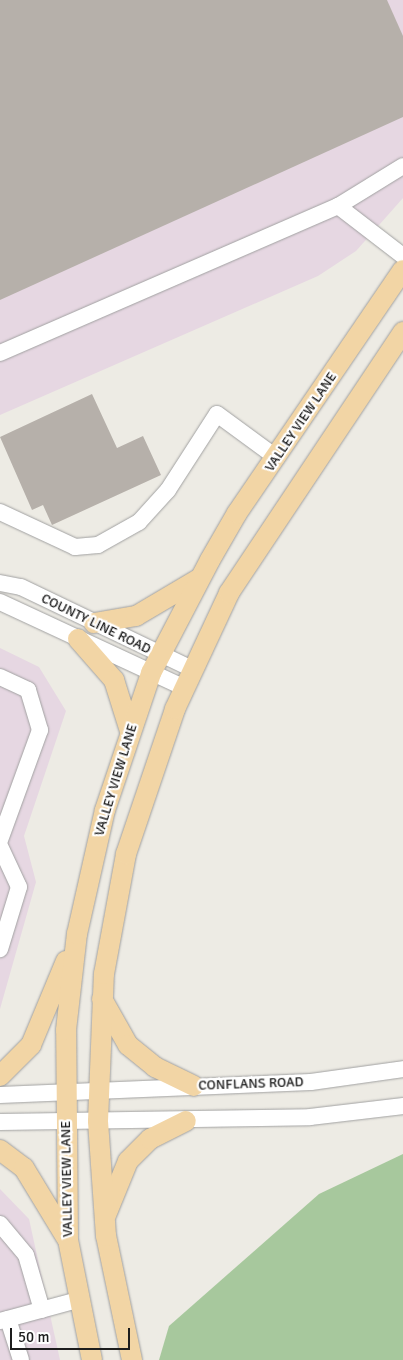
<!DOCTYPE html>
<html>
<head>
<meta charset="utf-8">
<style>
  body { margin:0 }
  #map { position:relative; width:403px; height:1360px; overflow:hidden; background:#edebe4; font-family:Signika,sans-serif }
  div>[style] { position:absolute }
  .industrial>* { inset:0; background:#e6d7e2 }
  .forest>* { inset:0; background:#a7c89d }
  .building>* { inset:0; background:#b6b0aa }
  .roads { filter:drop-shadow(0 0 1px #a1a1a1) drop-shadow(0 0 1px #a1a1a1) }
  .minor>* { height:16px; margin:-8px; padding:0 8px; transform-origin:8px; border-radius:8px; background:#fff }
  .major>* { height:20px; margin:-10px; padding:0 10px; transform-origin:10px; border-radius:10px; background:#f2d5a5 }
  span { translate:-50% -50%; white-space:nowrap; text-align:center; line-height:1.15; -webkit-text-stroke:4.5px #fff; paint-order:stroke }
  .street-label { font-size:14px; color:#1d1d1d }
  .scale { position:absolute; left:10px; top:1328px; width:120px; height:22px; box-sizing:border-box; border:2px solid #1d1d1d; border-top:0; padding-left:6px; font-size:15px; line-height:18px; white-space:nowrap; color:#1d1d1d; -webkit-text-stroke:4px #fff; paint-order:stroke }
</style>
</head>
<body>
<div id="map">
  <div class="industrial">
    <div style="clip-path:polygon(0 0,403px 0,403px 198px,356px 251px,318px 276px,0 415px)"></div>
    <div style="clip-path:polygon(0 648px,39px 667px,66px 711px,24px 836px,36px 882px,0 1009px)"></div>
    <div style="clip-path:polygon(0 1189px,29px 1219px,60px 1360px,0 1360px)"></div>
  </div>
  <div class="forest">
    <div style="clip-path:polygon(403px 1154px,403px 1360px,159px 1360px,169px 1326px,319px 1194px)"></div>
  </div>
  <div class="building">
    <div style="clip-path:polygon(0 0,387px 0,403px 36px,403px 117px,0 300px)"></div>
    <div style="clip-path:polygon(92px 394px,117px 448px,143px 436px,161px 475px,52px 525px,43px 505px,32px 510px,0 437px)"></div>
  </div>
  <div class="roads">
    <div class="minor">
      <div style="left:338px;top:206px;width:76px;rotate:-31.6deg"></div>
      <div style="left:0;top:353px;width:369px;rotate:-23.5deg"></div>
      <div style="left:338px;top:206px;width:82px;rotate:37.6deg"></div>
      <div style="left:0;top:512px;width:83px;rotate:25deg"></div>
      <div style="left:75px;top:547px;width:23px;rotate:-5deg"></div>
      <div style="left:98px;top:545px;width:47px;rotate:-29.3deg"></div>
      <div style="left:139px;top:522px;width:43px;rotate:-47.8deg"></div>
      <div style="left:168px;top:490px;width:90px;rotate:-57.2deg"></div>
      <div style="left:217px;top:414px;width:74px;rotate:36.3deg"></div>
      <div style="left:0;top:583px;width:21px;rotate:11deg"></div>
      <div style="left:21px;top:587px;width:190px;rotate:25.6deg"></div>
      <div style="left:0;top:602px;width:204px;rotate:24.9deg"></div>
      <div style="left:0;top:677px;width:31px;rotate:25deg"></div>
      <div style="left:28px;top:690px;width:42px;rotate:73.3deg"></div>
      <div style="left:40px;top:730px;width:117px;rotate:110deg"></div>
      <div style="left:0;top:846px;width:45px;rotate:65.1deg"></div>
      <div style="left:19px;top:887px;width:65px;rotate:107deg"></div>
      <div style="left:0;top:1095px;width:311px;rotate:-2.4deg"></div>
      <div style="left:311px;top:1082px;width:93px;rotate:-8deg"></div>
      <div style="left:0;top:1122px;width:310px;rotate:-0.9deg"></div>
      <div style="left:310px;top:1117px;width:94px;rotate:-6.7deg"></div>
      <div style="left:0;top:1224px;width:40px;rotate:50deg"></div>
      <div style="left:26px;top:1255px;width:57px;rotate:73.8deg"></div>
      <div style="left:8px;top:1319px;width:43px;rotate:72.4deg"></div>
      <div style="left:0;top:1321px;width:81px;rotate:-15.1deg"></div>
    </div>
    <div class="major">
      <div style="left:94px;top:623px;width:43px;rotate:-9.5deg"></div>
      <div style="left:136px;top:616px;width:71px;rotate:-30.5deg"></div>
      <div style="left:78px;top:639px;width:55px;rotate:48.7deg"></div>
      <div style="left:114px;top:680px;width:53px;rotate:72.6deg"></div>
      <div style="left:102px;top:999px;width:53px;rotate:60.5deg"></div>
      <div style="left:128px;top:1045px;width:35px;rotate:39deg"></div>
      <div style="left:155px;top:1067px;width:43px;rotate:26deg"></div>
      <div style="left:0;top:1076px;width:44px;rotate:-45deg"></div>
      <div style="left:31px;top:1045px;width:91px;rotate:-67.4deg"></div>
      <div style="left:0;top:1150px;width:30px;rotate:37deg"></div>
      <div style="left:24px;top:1168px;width:81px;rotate:58.7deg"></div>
      <div style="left:106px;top:1215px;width:58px;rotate:-67.8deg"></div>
      <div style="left:128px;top:1161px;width:31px;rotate:-45deg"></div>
      <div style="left:150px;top:1139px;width:40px;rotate:-26.6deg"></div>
      <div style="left:92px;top:1360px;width:122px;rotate:-101.3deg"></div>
      <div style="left:68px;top:1240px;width:210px;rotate:-90.5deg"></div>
      <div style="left:66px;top:1030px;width:97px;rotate:-83.5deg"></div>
      <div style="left:77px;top:934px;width:127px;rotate:-77.3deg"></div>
      <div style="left:105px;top:810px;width:145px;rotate:-71.4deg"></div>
      <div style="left:151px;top:673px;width:127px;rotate:-62.4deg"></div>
      <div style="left:210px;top:560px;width:54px;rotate:-60.1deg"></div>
      <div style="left:237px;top:513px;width:294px;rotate:-55.7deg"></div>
      <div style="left:132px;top:1360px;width:127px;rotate:-101.8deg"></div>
      <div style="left:106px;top:1236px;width:115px;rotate:-94deg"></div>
      <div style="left:98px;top:1121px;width:147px;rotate:-87.7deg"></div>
      <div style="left:104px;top:974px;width:122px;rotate:-79.6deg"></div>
      <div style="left:126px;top:854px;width:153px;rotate:-71.3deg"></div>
      <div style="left:175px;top:709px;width:128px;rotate:-65deg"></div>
      <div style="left:229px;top:593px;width:314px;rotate:-56.3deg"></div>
    </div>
  </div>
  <div class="street-label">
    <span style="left:301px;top:422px;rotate:-56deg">VALLEY VIEW LANE</span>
    <span style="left:96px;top:624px;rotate:26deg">COUNTY LINE ROAD</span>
    <span style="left:116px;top:780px;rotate:-73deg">VALLEY VIEW LANE</span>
    <span style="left:251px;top:1084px;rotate:-2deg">CONFLANS ROAD</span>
    <span style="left:67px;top:1179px;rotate:-91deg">VALLEY VIEW LANE</span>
  </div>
  <div class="scale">50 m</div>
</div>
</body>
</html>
